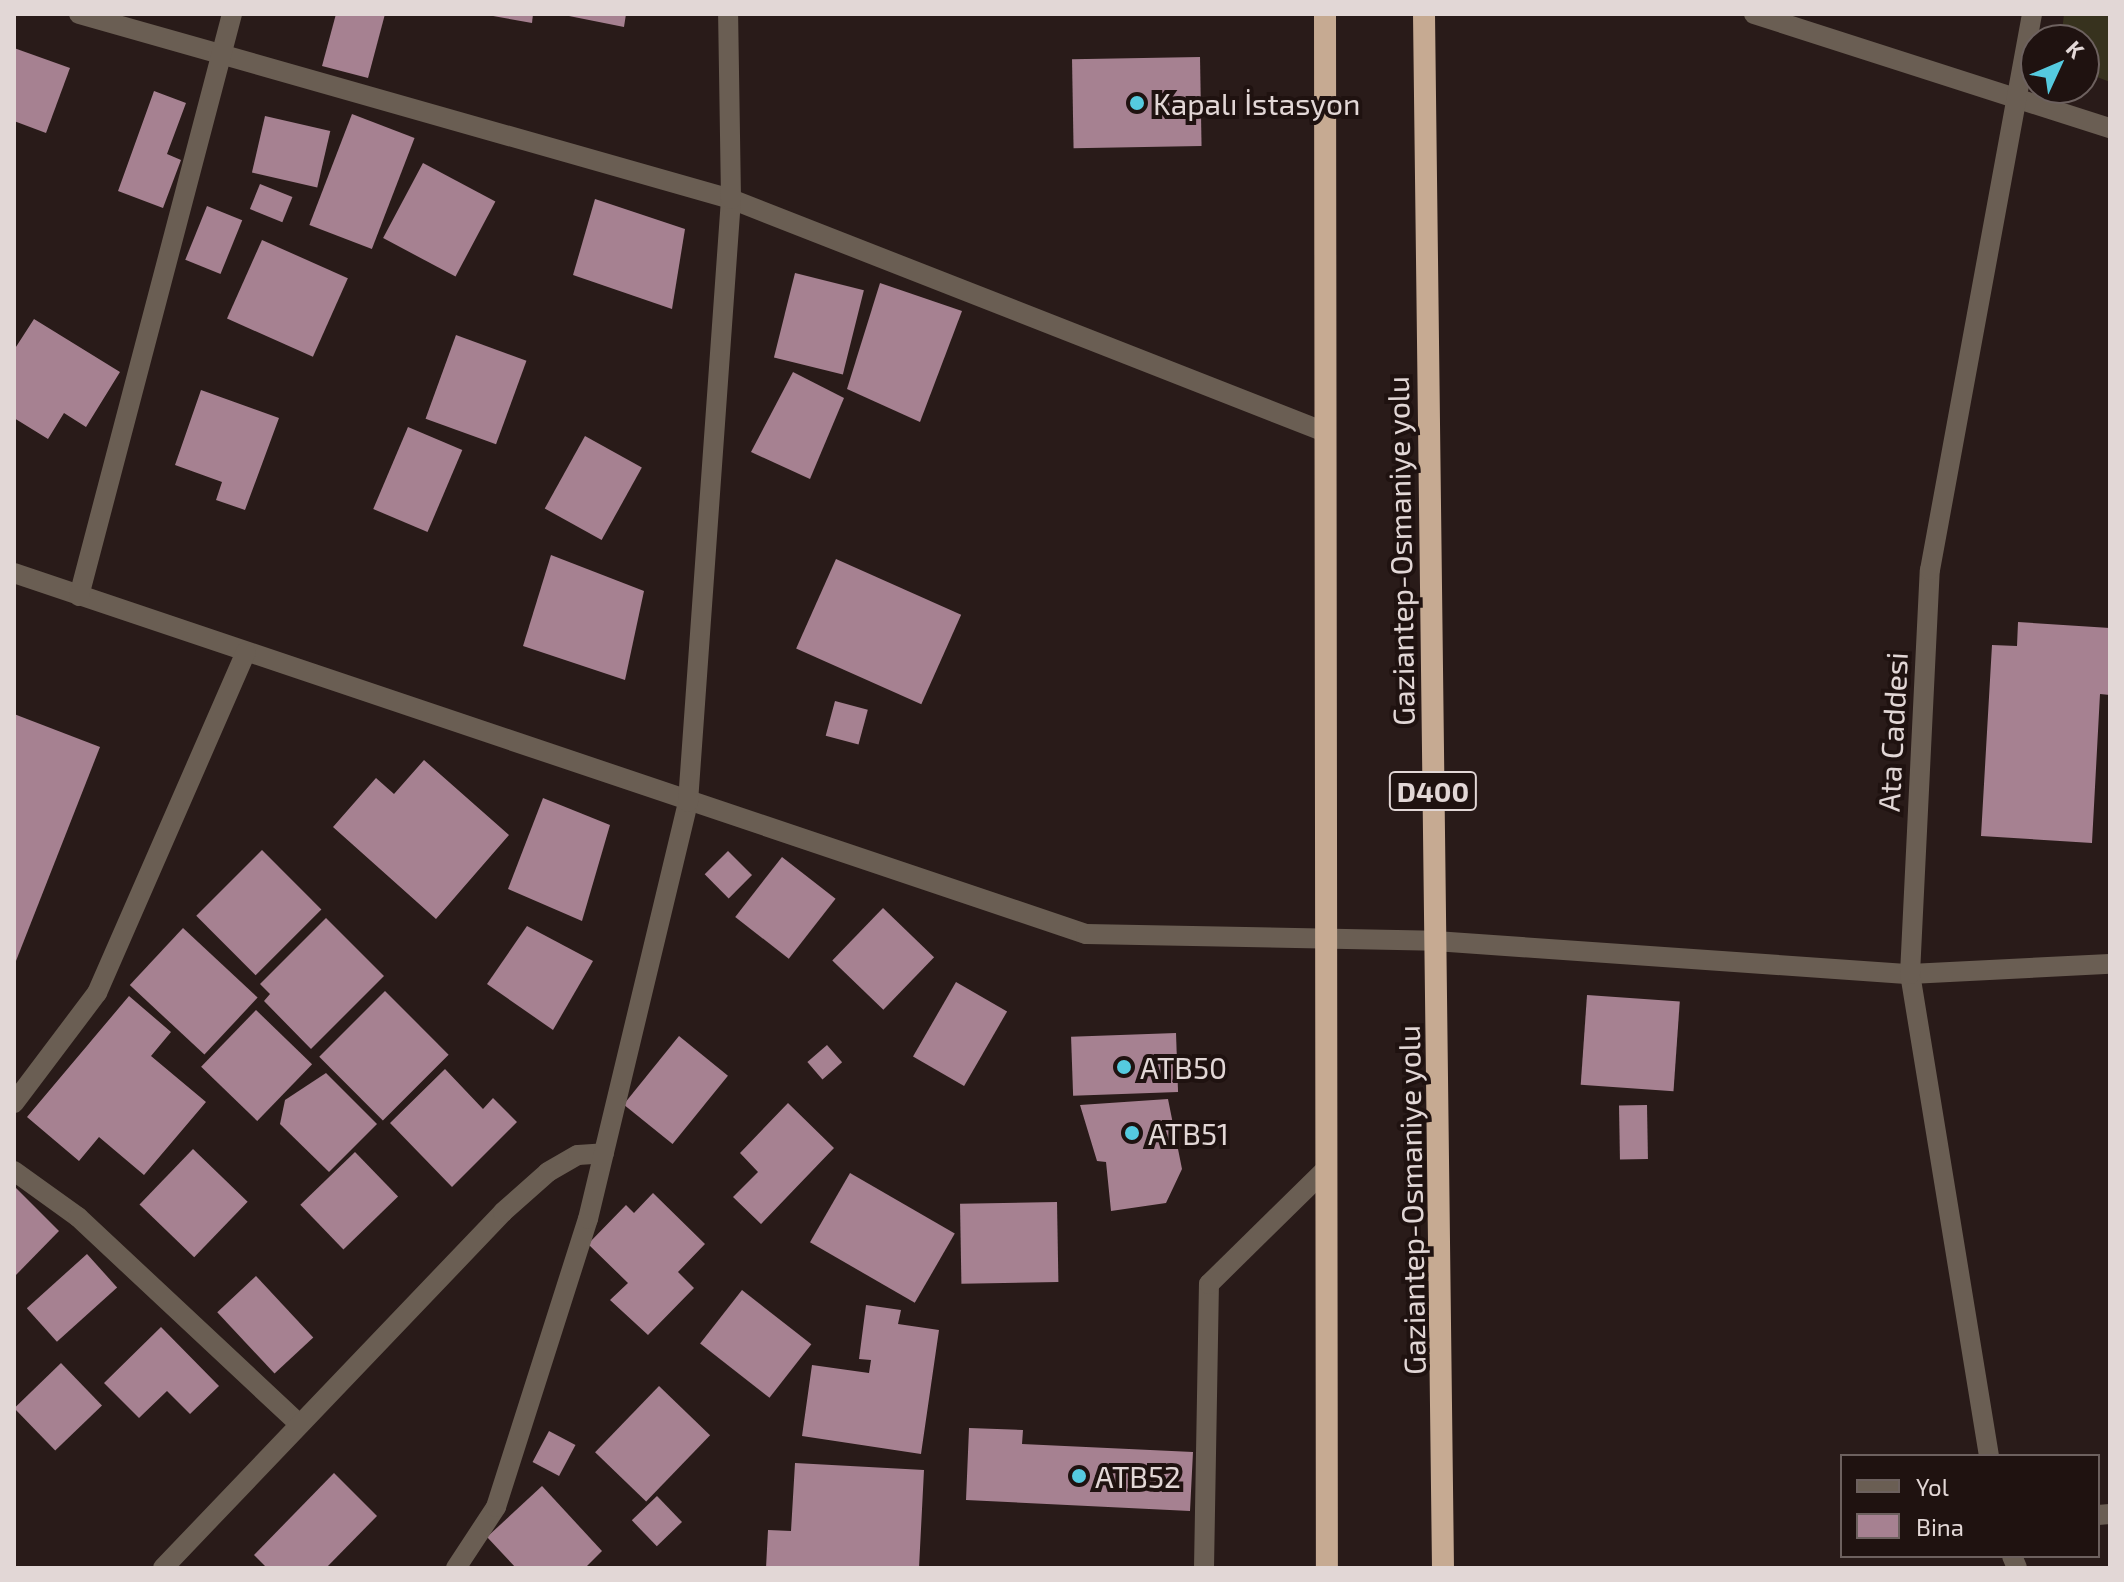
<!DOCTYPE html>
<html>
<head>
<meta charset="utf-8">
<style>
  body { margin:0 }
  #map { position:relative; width:2124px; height:1582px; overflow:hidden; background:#291b19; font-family:"Exo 2",sans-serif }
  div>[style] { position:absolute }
  .green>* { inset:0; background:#37321e }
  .building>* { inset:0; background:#a68191; transform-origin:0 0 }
  .service>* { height:20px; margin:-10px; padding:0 10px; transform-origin:10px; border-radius:10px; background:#6a5e53 }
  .minor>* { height:20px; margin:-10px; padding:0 10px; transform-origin:10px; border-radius:10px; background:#6a5e53 }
  .tertiary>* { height:20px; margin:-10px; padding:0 10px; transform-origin:10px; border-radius:10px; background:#6a5e53 }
  .trunk>* { height:22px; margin:-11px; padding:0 11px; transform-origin:11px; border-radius:11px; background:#c6aa92 }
  .dots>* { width:22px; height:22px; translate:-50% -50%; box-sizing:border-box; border:4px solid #1f1210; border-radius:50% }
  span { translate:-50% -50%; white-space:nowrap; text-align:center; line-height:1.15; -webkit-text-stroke:8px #1f1210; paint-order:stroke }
  .shield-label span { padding:2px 6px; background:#1f1210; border:2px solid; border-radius:6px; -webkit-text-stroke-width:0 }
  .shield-label { font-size:28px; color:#e2d7d6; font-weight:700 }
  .poi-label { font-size:30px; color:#e2d7d6 }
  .left { translate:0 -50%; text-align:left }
  .street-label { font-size:30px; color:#e2d7d6 }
  .frame { position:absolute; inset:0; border:16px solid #e2d7d6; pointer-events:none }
  .legend { position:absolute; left:1840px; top:1454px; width:260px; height:104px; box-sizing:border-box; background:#1f1210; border:2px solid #6d615f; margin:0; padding:10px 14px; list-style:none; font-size:24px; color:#e2d7d6 }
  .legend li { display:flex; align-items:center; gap:16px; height:40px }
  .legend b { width:40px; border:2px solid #6d615f }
  .north { position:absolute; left:2020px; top:24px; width:80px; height:80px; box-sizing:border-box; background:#1f1210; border:2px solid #6d615f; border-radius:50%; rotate:46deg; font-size:22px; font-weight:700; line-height:32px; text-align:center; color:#e2d7d6 }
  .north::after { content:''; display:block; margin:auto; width:28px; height:36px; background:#55cadf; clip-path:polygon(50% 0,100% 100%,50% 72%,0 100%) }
</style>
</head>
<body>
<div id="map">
  <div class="green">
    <div style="clip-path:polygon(2064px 14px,2110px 14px,2110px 82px,2084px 72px,2084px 40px,2061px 40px)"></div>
  </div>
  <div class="building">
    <div style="clip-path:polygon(336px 14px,385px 14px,368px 78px,322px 66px)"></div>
    <div style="clip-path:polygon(482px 14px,533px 14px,532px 23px)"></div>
    <div style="clip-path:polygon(559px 14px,626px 14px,624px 27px)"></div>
    <div style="clip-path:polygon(14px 48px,70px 68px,46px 133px,14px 121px)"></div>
    <div style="left:1200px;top:57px;width:89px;height:128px;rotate:89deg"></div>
    <div style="clip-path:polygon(154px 91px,186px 103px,167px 154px,181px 160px,163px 208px,118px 191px)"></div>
    <div style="left:352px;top:114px;width:67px;height:119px;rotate:21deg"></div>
    <div style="left:265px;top:116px;width:67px;height:58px;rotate:13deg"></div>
    <div style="left:423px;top:163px;width:82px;height:85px;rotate:28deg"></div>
    <div style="left:260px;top:184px;width:35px;height:27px;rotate:22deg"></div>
    <div style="clip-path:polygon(595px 199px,685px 229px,672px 309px,573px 275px)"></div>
    <div style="left:207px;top:206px;width:38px;height:58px;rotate:22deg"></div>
    <div style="left:262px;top:240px;width:94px;height:86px;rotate:24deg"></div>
    <div style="left:795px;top:273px;width:71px;height:87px;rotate:14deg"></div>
    <div style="clip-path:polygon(880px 283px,962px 311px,920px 422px,847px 389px)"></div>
    <div style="clip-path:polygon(34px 319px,120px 372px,86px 427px,64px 413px,48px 439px,14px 418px,14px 350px)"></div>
    <div style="left:456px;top:335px;width:75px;height:89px;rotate:20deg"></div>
    <div style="clip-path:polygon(793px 372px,844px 398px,810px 479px,751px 452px)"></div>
    <div style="clip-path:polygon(201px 390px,279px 418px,245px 510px,216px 500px,222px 482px,175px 465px)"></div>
    <div style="left:408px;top:427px;width:59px;height:89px;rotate:23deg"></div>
    <div style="left:585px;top:436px;width:65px;height:83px;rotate:29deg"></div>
    <div style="clip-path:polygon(551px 555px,644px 591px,625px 680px,523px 646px)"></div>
    <div style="left:836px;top:559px;width:137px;height:98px;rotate:24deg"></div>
    <div style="clip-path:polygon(2018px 622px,2110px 628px,2110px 695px,2100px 694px,2092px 843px,1981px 836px,1992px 645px,2017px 646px)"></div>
    <div style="left:835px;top:701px;width:34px;height:36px;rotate:15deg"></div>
    <div style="clip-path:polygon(14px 714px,100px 747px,14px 966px)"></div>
    <div style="clip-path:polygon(424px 760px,509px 835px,436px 919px,333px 827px,376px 778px,394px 794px)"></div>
    <div style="clip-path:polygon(543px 798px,610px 825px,582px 921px,508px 889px)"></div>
    <div style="left:262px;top:850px;width:84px;height:93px;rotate:45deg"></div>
    <div style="left:728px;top:851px;width:34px;height:33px;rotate:45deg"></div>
    <div style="left:782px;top:857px;width:68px;height:76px;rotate:38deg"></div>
    <div style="left:883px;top:908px;width:71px;height:73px;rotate:44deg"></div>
    <div style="clip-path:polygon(326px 918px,384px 976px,311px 1049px,264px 1001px,270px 994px,260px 984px)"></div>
    <div style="clip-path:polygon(527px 926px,593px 961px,553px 1030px,487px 984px)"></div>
    <div style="left:183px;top:928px;width:102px;height:78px;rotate:43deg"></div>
    <div style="left:956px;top:982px;width:59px;height:86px;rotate:30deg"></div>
    <div style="left:385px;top:991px;width:90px;height:93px;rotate:45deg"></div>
    <div style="left:1587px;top:995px;width:93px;height:90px;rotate:4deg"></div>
    <div style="clip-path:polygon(129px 996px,171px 1032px,151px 1056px,206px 1102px,144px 1175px,99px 1137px,79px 1161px,27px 1117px)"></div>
    <div style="left:256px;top:1010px;width:78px;height:79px;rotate:44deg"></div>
    <div style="left:1176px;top:1033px;width:59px;height:105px;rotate:88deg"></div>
    <div style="left:679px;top:1036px;width:63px;height:88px;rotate:39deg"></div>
    <div style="left:827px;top:1045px;width:23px;height:26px;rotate:49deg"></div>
    <div style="clip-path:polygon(445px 1069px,483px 1109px,493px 1098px,517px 1122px,452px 1187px,390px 1123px)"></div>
    <div style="clip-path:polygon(326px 1073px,377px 1124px,329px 1172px,280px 1124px,285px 1100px)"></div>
    <div style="clip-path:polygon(1168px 1099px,1182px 1169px,1166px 1203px,1111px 1211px,1106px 1162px,1097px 1161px,1080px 1105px)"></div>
    <div style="clip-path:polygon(788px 1103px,834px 1148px,761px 1224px,733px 1197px,758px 1172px,740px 1153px)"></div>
    <div style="left:1647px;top:1105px;width:54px;height:28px;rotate:89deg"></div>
    <div style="left:193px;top:1149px;width:76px;height:77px;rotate:44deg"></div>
    <div style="left:355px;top:1152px;width:62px;height:76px;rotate:46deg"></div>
    <div style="left:850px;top:1173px;width:121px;height:80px;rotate:30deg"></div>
    <div style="clip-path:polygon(14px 1186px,59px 1231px,14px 1277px)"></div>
    <div style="clip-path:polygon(653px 1193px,705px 1244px,678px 1272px,694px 1288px,648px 1335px,610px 1300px,628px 1283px,588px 1244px,626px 1205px,634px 1213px)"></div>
    <div style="left:1057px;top:1202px;width:80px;height:97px;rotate:89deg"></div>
    <div style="left:87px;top:1254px;width:45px;height:81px;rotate:48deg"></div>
    <div style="left:256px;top:1276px;width:84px;height:53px;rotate:47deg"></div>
    <div style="left:742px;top:1290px;width:88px;height:68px;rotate:38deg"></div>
    <div style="clip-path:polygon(866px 1305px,901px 1310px,898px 1324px,939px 1330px,921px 1454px,802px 1436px,812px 1365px,869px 1373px,871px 1360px,859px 1359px)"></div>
    <div style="clip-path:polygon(161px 1327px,219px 1386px,190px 1414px,167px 1391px,139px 1418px,104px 1383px)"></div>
    <div style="left:61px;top:1363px;width:59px;height:65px;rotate:46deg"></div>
    <div style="left:659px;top:1386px;width:71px;height:92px;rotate:44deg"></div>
    <div style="clip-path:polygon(969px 1428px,1023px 1430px,1022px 1444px,1193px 1452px,1190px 1511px,966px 1500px)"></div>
    <div style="left:549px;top:1431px;width:30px;height:35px;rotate:28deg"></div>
    <div style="clip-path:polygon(795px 1463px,924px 1470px,919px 1568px,766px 1568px,768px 1530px,791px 1531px)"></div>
    <div style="clip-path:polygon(334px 1473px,377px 1516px,326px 1568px,267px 1568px,254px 1555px)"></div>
    <div style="clip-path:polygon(542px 1486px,602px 1551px,585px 1568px,516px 1568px,487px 1537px)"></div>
    <div style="left:657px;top:1496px;width:36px;height:35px;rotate:46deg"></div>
  </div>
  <div class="service">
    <div style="left:14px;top:1171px;width:79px;rotate:35.7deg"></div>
    <div style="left:78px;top:1217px;width:303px;rotate:43.1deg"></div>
    <div style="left:163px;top:1568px;width:492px;rotate:-46.3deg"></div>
    <div style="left:503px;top:1212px;width:60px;rotate:-41.6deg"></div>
    <div style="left:548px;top:1172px;width:34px;rotate:-30deg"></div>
    <div style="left:578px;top:1155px;width:26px;rotate:-4deg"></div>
    <div style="left:1204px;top:1568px;width:284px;rotate:-89deg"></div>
    <div style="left:1209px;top:1284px;width:165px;rotate:-44.5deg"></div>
  </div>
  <div class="minor">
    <div style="left:79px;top:14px;width:678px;rotate:15.84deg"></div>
    <div style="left:731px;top:199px;width:638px;rotate:21.42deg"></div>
    <div style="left:1754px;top:14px;width:374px;rotate:17.8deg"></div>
    <div style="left:14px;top:573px;width:1131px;rotate:18.61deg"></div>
    <div style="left:1086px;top:934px;width:349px;rotate:1.1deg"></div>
    <div style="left:1435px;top:941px;width:476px;rotate:4deg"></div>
    <div style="left:1910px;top:974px;width:200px;rotate:-2.9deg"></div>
    <div style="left:79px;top:596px;width:602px;rotate:-75.27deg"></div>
    <div style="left:14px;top:1103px;width:138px;rotate:-53deg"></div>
    <div style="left:97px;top:993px;width:372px;rotate:-66.4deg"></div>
    <div style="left:2098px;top:1515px;width:12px;rotate:-5deg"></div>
  </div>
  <div class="tertiary">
    <div style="left:1989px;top:1456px;width:488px;rotate:-99.3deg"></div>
    <div style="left:1910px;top:974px;width:404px;rotate:-87.2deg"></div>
    <div style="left:1930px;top:570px;width:565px;rotate:-79.6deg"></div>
    <div style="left:2012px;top:1556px;width:13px;rotate:67deg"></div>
    <div style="left:456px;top:1568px;width:73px;rotate:-56.7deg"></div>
    <div style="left:496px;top:1507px;width:302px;rotate:-72.3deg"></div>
    <div style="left:588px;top:1219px;width:429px;rotate:-76.5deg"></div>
    <div style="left:688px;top:802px;width:605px;rotate:-85.92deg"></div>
    <div style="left:731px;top:199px;width:185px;rotate:-90.9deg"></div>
  </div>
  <div class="trunk">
    <div style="left:1325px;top:14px;width:1554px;rotate:89.93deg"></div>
    <div style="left:1424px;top:14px;width:1554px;rotate:89.3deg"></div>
  </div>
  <div class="dots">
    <div style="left:1137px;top:103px;background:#55cadf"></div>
    <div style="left:1124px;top:1067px;background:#55cadf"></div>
    <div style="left:1132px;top:1133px;background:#55cadf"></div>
    <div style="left:1079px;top:1476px;background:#55cadf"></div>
  </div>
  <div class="shield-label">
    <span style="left:1433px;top:791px">D400</span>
  </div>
  <div class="poi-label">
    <span class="left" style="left:1153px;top:103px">Kapalı İstasyon</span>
    <span class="left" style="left:1140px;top:1067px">ATB50</span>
    <span class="left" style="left:1148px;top:1133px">ATB51</span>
    <span class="left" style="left:1095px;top:1476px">ATB52</span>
  </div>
  <div class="street-label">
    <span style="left:1400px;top:551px;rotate:-91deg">Gaziantep-Osmaniye yolu</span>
    <span style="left:1892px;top:732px;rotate:-87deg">Ata Caddesi</span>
    <span style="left:1411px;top:1200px;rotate:-91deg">Gaziantep-Osmaniye yolu</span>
  </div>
  <div class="frame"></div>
  <ul class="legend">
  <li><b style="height:10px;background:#6a5e53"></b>Yol</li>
  <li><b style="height:22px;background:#a68191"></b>Bina</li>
  </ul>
  <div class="north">K</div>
</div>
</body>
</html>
